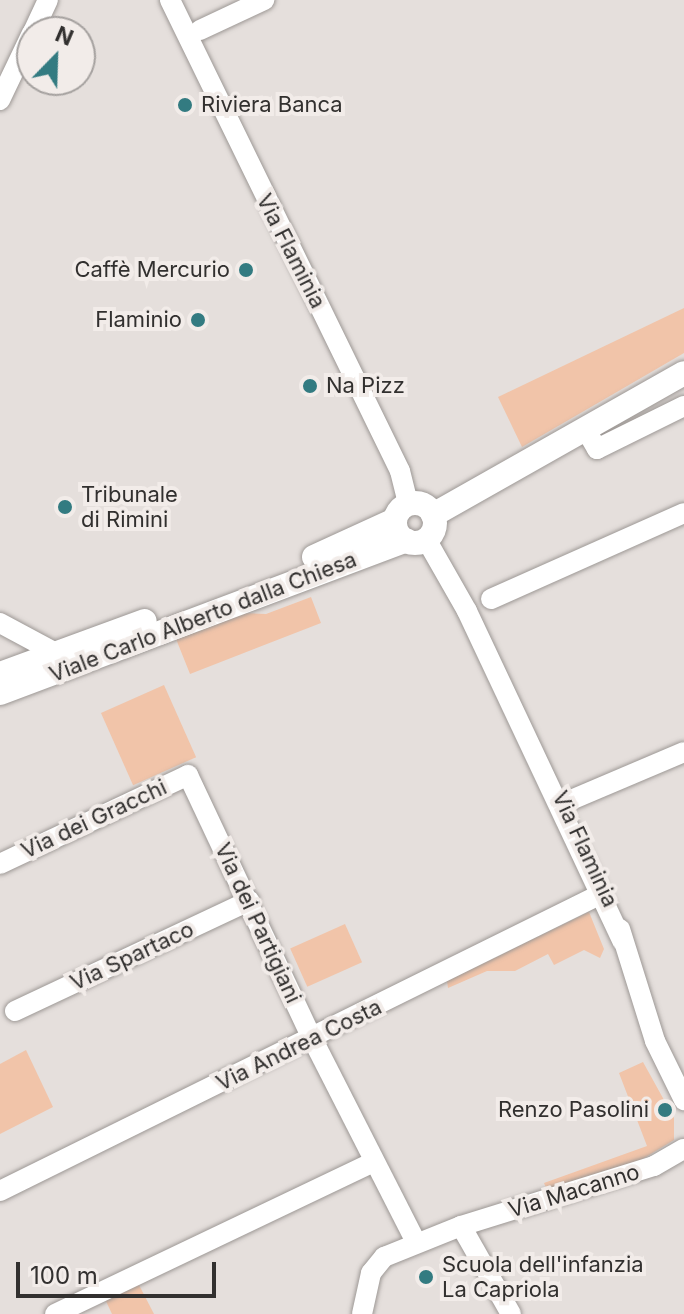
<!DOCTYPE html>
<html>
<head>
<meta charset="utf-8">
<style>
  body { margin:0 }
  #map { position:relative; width:684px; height:1314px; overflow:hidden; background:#e5dfdc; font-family:Inter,sans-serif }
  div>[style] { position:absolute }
  .green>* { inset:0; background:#f1c4a9; transform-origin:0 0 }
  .roads { filter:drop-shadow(0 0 2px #9d9895) drop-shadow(0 0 2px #9d9895) }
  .minor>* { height:20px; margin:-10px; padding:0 10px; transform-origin:10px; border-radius:10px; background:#fff }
  .major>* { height:24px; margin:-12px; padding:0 12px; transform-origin:12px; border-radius:12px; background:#fff }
  .major>.ring { margin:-12px; padding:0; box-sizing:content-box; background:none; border:24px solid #fff; border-radius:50% }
  .dots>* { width:22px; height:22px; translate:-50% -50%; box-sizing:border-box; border:4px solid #f2ece9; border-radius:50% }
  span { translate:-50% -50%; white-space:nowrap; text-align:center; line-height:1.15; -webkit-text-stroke:8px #f2ece9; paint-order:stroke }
  .poi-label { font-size:22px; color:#32302f }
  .left { translate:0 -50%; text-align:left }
  .right { translate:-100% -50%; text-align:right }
  .street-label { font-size:22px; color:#32302f }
  .north { position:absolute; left:16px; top:16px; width:80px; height:80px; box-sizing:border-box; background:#f2ece9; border:2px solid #a5a19f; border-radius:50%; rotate:23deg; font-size:22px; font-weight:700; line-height:32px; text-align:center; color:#32302f }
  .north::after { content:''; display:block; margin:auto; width:28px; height:36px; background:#337b81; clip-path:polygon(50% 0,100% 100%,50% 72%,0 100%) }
  .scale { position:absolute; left:16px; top:1262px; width:200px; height:36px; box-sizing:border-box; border:4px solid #32302f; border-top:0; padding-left:10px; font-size:24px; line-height:28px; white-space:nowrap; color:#32302f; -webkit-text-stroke:6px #f2ece9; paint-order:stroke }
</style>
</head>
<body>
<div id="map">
  <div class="green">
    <div style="clip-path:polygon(684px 308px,684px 353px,522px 447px,498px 397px)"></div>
    <div style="clip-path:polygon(311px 597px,321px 623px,190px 674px,176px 639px,241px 613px,266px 614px)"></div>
    <div style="left:164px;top:685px;width:79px;height:69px;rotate:66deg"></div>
    <div style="clip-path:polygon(589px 912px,604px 949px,600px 958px,584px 950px,554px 965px,548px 954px,515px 971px,487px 971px,448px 988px,447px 981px)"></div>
    <div style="left:345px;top:924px;width:42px;height:60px;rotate:66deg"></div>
    <div style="clip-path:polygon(26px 1050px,53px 1107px,0 1134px,0 1064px)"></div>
    <div style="clip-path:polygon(643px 1062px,674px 1118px,674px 1140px,641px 1160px,547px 1190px,544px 1183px,647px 1146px,619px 1073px)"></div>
    <div style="clip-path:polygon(138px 1283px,154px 1314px,112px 1314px,105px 1299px)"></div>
  </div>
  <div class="roads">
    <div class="minor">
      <div style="left:170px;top:0;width:524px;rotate:63.97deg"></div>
      <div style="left:400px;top:471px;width:34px;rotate:76deg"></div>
      <div style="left:200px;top:30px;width:71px;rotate:-25.1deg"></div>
      <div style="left:33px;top:32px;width:35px;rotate:-65deg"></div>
      <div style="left:0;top:100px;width:74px;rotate:-64.5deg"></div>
      <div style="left:586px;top:430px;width:22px;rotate:60deg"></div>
      <div style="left:597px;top:449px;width:97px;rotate:-26.3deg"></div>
      <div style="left:426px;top:539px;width:83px;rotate:60.3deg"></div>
      <div style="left:467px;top:611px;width:365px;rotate:64.8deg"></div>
      <div style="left:491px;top:599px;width:211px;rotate:-24deg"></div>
      <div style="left:0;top:623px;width:64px;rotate:28.2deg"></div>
      <div style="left:564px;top:803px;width:130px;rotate:-23deg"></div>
      <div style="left:0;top:864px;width:208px;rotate:-25.3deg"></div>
      <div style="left:188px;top:775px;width:291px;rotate:64.8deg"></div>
      <div style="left:312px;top:1038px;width:229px;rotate:63deg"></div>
      <div style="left:620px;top:929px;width:117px;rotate:72.6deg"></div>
      <div style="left:655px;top:1041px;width:66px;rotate:63.8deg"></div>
      <div style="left:15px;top:1011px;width:259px;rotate:-25.2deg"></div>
      <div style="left:0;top:1191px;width:666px;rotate:-26.3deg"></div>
      <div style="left:461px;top:1226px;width:101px;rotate:60.4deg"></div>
      <div style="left:55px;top:1314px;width:353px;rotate:-25.5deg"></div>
      <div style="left:362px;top:1314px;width:42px;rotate:-77.6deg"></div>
      <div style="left:371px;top:1273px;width:21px;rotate:-51deg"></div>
      <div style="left:384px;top:1257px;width:83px;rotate:-21.9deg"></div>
      <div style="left:461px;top:1226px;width:202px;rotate:-17.3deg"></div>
      <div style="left:654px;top:1166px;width:34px;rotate:-30deg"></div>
    </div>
    <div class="major">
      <div class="ring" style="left:395px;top:503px;width:16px;height:16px"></div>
      <div style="left:433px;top:515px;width:288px;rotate:-29.5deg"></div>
      <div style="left:314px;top:557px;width:89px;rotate:-24.6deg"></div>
      <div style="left:0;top:674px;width:154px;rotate:-20.1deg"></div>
      <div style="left:0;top:693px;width:434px;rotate:-20.6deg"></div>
    </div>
  </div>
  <div class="dots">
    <div style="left:185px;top:105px;background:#337b81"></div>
    <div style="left:246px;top:270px;background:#337b81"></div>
    <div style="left:198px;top:320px;background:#337b81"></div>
    <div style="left:310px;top:386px;background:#337b81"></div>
    <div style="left:65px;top:507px;background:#337b81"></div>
    <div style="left:665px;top:1110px;background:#337b81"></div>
    <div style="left:426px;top:1277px;background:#337b81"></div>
  </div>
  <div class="poi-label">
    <span class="left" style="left:201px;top:105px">Riviera Banca</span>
    <span class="right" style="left:230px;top:270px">Caffè Mercurio</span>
    <span class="right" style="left:182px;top:320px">Flaminio</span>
    <span class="left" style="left:326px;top:386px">Na Pizz</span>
    <span class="left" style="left:81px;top:507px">Tribunale<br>di Rimini</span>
    <span class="right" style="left:649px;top:1110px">Renzo Pasolini</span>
    <span class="left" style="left:442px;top:1277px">Scuola dell'infanzia<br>La Capriola</span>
  </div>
  <div class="street-label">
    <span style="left:291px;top:251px;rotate:63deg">Via Flaminia</span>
    <span style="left:203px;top:617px;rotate:-21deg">Viale Carlo Alberto dalla Chiesa</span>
    <span style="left:94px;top:819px;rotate:-25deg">Via dei Gracchi</span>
    <span style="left:585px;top:849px;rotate:65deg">Via Flaminia</span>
    <span style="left:258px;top:923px;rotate:65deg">Via dei Partigiani</span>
    <span style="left:132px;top:956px;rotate:-25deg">Via Spartaco</span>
    <span style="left:299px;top:1045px;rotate:-26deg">Via Andrea Costa</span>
    <span style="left:574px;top:1191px;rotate:-17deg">Via Macanno</span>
  </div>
  <div class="north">N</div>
  <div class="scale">100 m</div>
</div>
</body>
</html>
